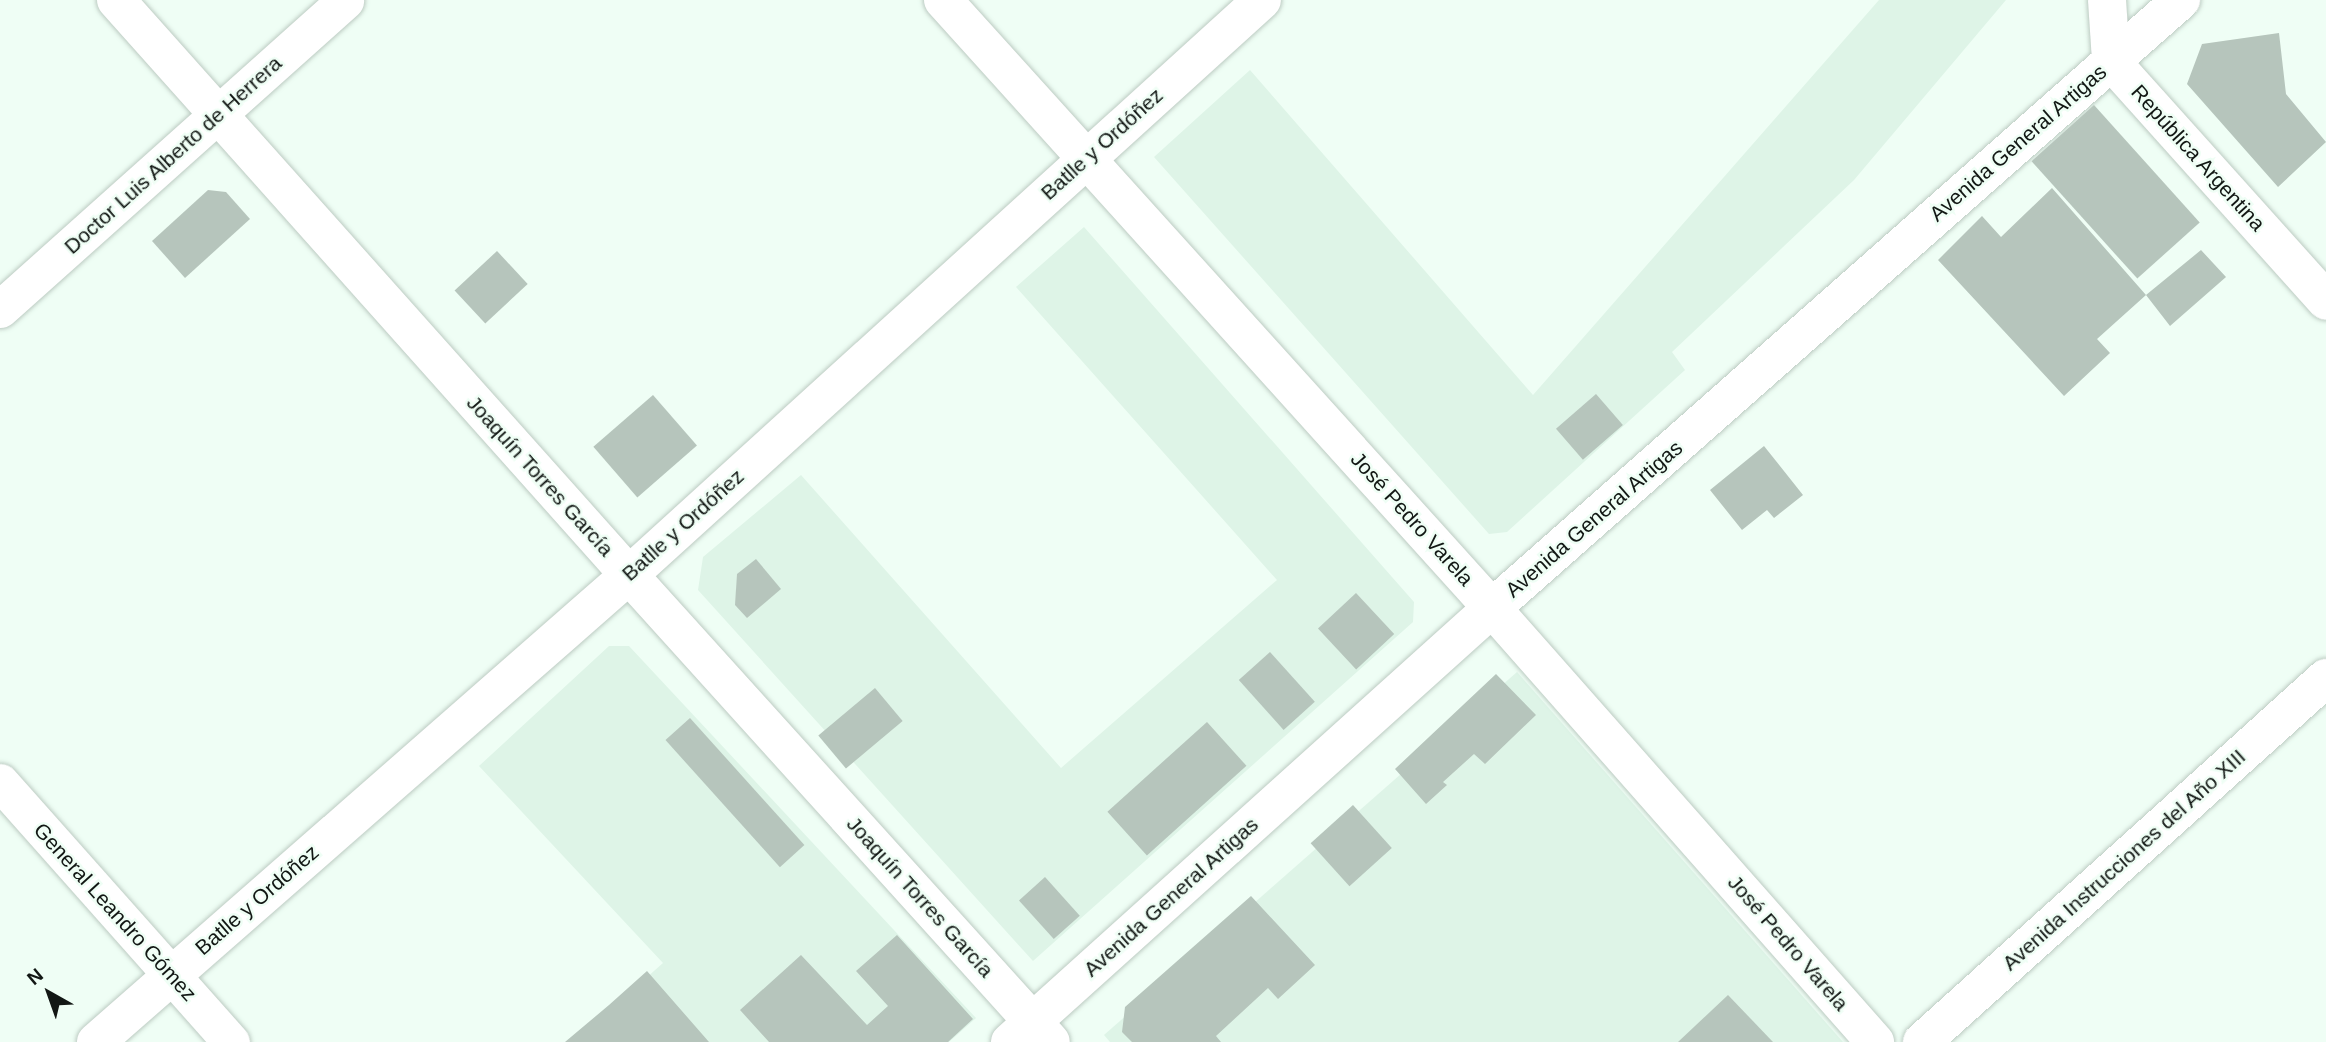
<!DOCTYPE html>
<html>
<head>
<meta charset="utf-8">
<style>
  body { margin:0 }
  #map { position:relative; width:2326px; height:1042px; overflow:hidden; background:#effef5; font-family:Helvetica,sans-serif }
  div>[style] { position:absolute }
  .built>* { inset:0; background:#def4e7 }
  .building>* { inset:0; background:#b6c5bc; transform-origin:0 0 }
  .roads { filter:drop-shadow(0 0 2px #bccbc2) drop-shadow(0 0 2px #bccbc2) }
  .minor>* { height:37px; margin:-18.5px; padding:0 18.5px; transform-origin:18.5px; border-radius:18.5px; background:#fff }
  .tertiary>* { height:38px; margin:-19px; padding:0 19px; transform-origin:19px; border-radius:19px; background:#fff }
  span { translate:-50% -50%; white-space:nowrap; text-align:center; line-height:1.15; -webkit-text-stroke:5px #effef5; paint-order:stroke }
  .street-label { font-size:21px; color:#121714 }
  .north { position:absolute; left:14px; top:958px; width:70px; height:70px; -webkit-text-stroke:5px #effef5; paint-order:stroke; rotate:320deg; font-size:19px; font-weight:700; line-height:28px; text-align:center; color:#121714 }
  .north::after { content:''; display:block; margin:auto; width:24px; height:32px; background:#121714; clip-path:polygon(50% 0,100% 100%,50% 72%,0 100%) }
</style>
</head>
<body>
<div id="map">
  <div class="built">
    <div style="clip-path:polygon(1879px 0,2006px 0,1854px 180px,1672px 352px,1685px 370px,1507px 532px,1489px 534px,1154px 157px,1250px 70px,1533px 395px)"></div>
    <div style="clip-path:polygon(1084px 227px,1414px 602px,1413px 622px,1033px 961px,698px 590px,703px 557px,801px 475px,1061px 768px,1277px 580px,1016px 287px)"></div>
    <div style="clip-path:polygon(609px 646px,629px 646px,976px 1018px,949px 1042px,574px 1042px,663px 963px,479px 766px)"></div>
    <div style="clip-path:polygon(1517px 672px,1843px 1042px,1110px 1042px,1104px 1035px)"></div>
  </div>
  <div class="building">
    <div style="clip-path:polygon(2279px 33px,2286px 94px,2326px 142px,2278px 187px,2187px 84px,2202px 44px)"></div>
    <div style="left:2094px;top:105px;width:158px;height:84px;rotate:48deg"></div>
    <div style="clip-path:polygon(2052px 188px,2146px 295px,2201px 250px,2226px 277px,2170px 326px,2146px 295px,2097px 339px,2110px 353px,2064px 396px,1938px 260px,1982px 216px,2001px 237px)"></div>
    <div style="clip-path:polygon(208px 190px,226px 192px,250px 219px,185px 278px,152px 241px)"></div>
    <div style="left:497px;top:251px;width:45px;height:58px;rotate:47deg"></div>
    <div style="left:1596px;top:394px;width:41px;height:53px;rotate:49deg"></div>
    <div style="left:653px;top:395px;width:67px;height:79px;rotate:49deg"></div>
    <div style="clip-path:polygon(1764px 446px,1803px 495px,1774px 518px,1767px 510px,1742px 530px,1710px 490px)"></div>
    <div style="clip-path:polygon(756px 559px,781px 589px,747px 618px,735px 605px,737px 574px)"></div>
    <div style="left:1356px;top:593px;width:56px;height:52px;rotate:47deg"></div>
    <div style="left:1270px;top:652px;width:67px;height:42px;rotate:48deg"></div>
    <div style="clip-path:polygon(1496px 674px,1536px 715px,1485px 764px,1474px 754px,1443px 782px,1447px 785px,1426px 804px,1395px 769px)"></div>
    <div style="left:875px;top:688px;width:43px;height:74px;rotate:50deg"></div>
    <div style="left:690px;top:718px;width:171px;height:33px;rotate:48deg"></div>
    <div style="left:1207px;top:722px;width:59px;height:134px;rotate:48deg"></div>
    <div style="left:1353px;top:805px;width:58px;height:57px;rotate:48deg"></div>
    <div style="left:1045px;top:877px;width:52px;height:35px;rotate:48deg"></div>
    <div style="clip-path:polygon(1251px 896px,1315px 965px,1278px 999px,1268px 988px,1216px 1036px,1221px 1042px,1132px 1042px,1122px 1032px,1125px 1007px)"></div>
    <div style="clip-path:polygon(897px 935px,973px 1019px,948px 1042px,769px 1042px,740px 1010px,801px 955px,867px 1025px,888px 1006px,856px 971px)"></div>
    <div style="clip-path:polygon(647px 971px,709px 1042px,565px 1042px,609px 1005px)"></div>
    <div style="clip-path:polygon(1728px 995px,1773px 1042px,1678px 1042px)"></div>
  </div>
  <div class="roads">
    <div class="minor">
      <div style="left:0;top:309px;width:463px;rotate:-41.8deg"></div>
      <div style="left:0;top:782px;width:348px;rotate:48.4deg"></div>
    </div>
    <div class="tertiary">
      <div style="left:116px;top:0;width:771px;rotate:48.26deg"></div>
      <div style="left:629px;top:575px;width:629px;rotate:47.9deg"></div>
      <div style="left:943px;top:0;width:819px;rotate:47.92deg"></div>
      <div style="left:1492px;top:608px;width:579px;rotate:48.57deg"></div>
      <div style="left:2107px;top:0;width:61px;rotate:86.2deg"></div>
      <div style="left:2111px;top:61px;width:322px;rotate:48.1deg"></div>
      <div style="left:96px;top:1042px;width:709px;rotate:-41.22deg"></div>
      <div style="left:629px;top:575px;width:855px;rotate:-42.25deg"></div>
      <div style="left:1010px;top:1042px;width:649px;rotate:-42deg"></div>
      <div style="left:1492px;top:608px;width:919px;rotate:-41.43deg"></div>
      <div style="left:1922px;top:1042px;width:544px;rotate:-42.02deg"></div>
    </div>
  </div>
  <div class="street-label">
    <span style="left:2018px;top:143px;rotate:-41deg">Avenida General Artigas</span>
    <span style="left:1102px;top:144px;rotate:-42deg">Batlle y Ordóñez</span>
    <span style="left:173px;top:155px;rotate:-42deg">Doctor Luis Alberto de Herrera</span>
    <span style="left:2198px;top:158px;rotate:48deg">República Argentina</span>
    <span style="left:540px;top:476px;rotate:48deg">Joaquín Torres García</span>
    <span style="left:1412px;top:519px;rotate:48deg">José Pedro Varela</span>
    <span style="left:1594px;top:519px;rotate:-41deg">Avenida General Artigas</span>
    <span style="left:683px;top:525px;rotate:-42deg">Batlle y Ordóñez</span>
    <span style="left:2124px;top:860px;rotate:-42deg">Avenida Instrucciones del Año XIII</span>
    <span style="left:920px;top:897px;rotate:48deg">Joaquín Torres García</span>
    <span style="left:1171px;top:897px;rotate:-42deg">Avenida General Artigas</span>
    <span style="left:257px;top:900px;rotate:-41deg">Batlle y Ordóñez</span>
    <span style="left:115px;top:912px;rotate:48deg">General Leandro Gómez</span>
    <span style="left:1788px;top:943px;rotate:49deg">José Pedro Varela</span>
  </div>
  <div class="north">N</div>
</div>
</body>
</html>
